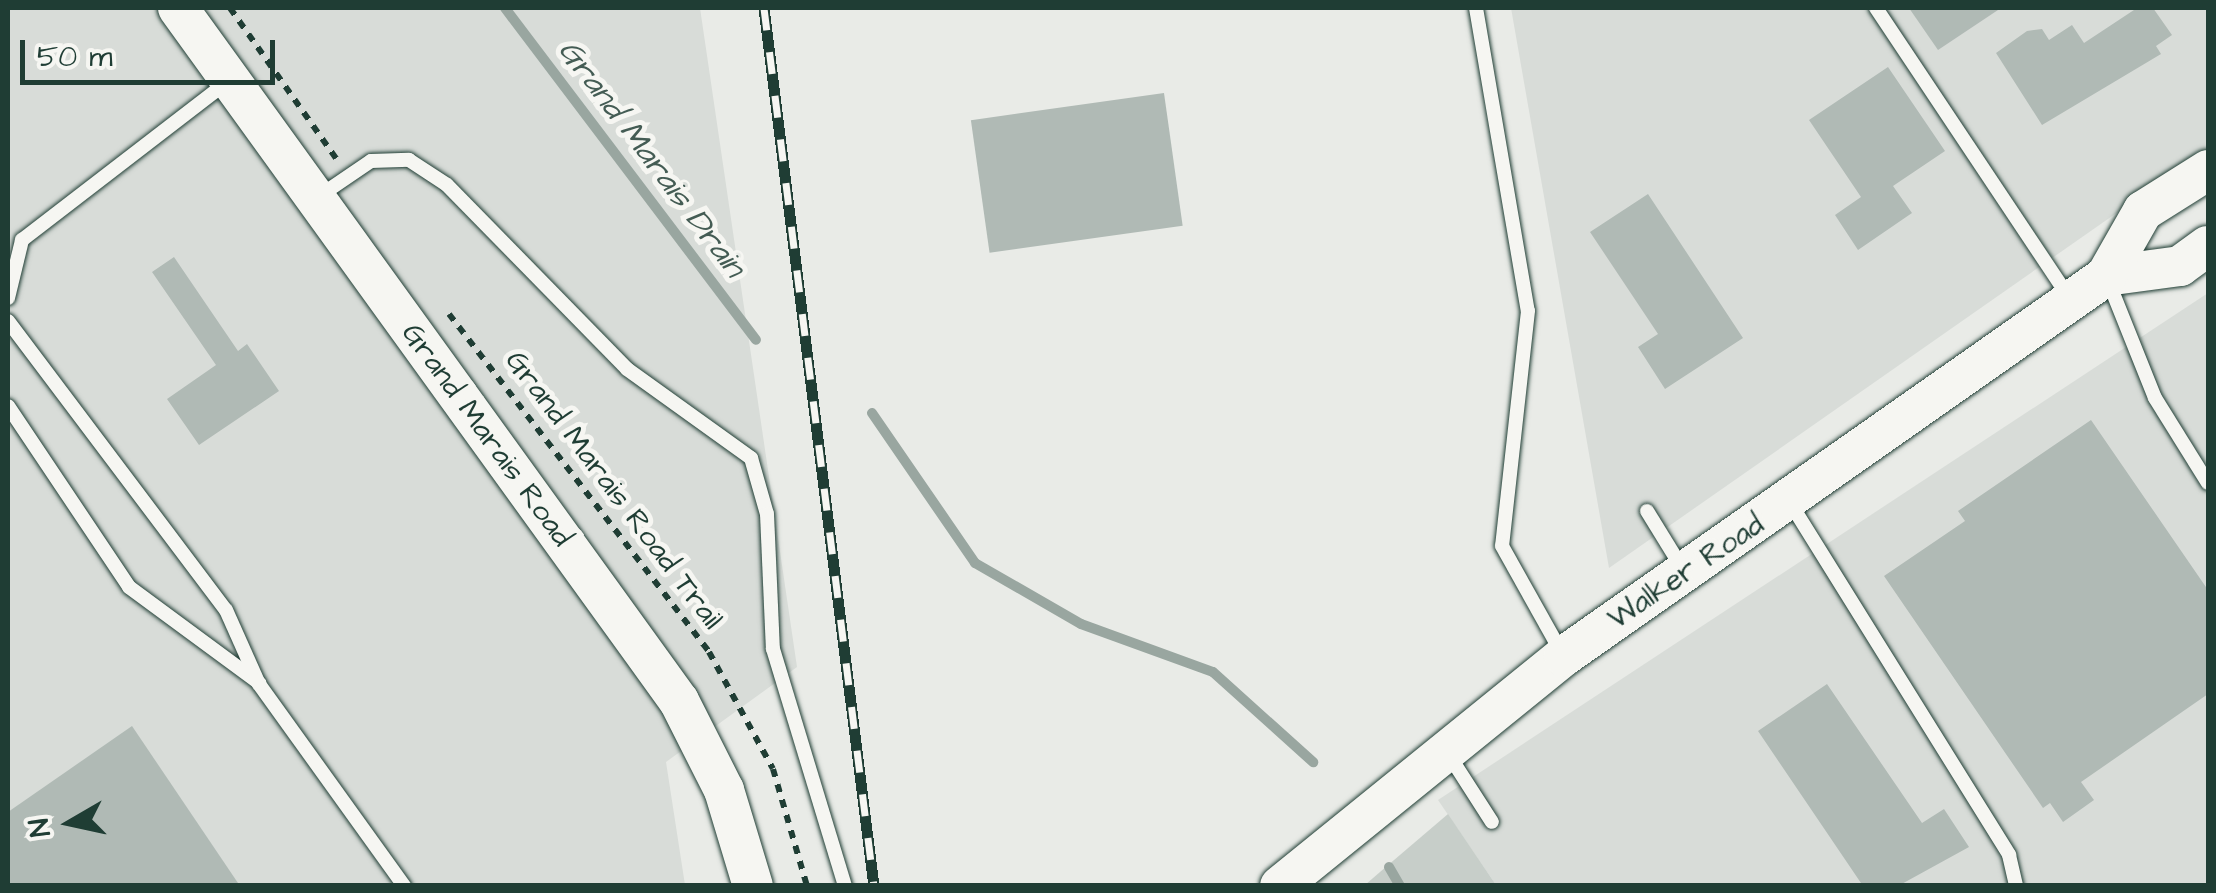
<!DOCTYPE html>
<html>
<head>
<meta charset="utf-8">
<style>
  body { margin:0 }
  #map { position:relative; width:2216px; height:893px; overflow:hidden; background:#e9ebe7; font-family:"Architects Daughter",sans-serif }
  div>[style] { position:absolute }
  .built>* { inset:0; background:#d8dcd8 }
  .green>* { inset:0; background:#c7cec9 }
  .stream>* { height:10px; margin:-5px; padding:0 5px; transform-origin:5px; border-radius:5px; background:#99a6a0 }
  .building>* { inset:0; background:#b0bab5; transform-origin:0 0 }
  .path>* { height:6px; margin-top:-3px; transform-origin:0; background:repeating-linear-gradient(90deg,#1f3d34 0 8px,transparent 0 16px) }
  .roads { filter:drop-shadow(0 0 2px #1f3d34) drop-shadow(0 0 2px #1f3d34) }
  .lane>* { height:14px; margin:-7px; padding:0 7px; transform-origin:7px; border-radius:7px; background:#f6f6f2 }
  .secondary>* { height:40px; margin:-20px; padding:0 20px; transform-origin:20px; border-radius:20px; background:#f6f6f2 }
  .rail>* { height:11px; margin-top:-5.5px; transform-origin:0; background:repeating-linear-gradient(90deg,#f6f6f2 0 22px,#1f3d34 0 44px); box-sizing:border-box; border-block:2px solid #1f3d34 }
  span { translate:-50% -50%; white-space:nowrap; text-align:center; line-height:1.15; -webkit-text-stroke:10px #f6f6f2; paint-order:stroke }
  .street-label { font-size:30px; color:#1f3d34 }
  .water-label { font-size:32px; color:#445c54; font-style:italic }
  .frame { position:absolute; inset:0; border:10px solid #1f3d34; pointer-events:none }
  .north { position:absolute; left:20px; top:773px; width:100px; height:100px; -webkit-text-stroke:8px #f6f6f2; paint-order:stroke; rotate:261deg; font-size:28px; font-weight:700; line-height:40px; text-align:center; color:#1f3d34 }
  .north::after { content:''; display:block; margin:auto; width:35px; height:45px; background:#1f3d34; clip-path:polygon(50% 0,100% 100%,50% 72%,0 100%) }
  .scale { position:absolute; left:20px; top:40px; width:255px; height:45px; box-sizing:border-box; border:5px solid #1f3d34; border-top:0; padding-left:12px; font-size:30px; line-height:35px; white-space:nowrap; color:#1f3d34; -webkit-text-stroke:8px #f6f6f2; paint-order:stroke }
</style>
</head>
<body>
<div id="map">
  <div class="built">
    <div style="clip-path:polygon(8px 8px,700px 8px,797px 667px,666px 762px,685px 885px,8px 885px)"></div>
    <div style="clip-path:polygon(1511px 8px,2208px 8px,2208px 149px,1609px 568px)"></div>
    <div style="clip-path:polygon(2208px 293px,2208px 885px,1496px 885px,1438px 800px)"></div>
  </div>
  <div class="green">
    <div style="clip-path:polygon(1448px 814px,1496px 885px,1365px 885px,1380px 872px)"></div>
  </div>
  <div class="stream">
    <div style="left:505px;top:8px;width:416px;rotate:52.9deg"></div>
    <div style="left:872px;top:413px;width:182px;rotate:55.5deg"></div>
    <div style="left:975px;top:563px;width:122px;rotate:29.9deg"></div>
    <div style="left:1081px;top:624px;width:140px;rotate:20deg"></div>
    <div style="left:1213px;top:672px;width:135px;rotate:42deg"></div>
    <div style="left:1389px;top:867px;width:22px;rotate:60deg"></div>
  </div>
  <div class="building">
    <div style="clip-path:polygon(1909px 8px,2001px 8px,1938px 50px)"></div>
    <div style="clip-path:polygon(2137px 8px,2153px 8px,2172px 35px,2156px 46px,2161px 54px,2042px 125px,1996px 53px,2027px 31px,2042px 29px,2049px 40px,2072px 25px,2084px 43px)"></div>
    <div style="clip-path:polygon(1888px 67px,1945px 151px,1893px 186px,1912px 213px,1858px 250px,1835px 215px,1861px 197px,1809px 120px)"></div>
    <div style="left:1164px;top:93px;width:134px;height:195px;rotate:82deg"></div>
    <div style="clip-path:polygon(1648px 194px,1743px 338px,1665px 389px,1638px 347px,1658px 334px,1590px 232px)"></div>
    <div style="clip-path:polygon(174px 257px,238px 351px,247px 344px,279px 391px,199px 445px,167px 399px,216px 365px,152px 272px)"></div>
    <div style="clip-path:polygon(2091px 420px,2208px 590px,2208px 694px,2081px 782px,2094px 800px,2063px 822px,2050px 803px,2043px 808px,1884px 576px,1965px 521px,1958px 511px)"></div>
    <div style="clip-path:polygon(1827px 684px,1922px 823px,1944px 809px,1969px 847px,1898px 886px,1863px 886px,1758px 731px)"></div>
    <div style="clip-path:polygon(132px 726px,240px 886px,8px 886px,8px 812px)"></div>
  </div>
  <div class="path">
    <div style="left:230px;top:8px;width:184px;rotate:54.8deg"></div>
    <div style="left:449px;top:314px;width:426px;rotate:52.4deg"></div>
    <div style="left:709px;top:652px;width:133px;rotate:61.3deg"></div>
    <div style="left:773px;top:769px;width:122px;rotate:73.8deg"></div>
  </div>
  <div class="roads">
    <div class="lane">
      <div style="left:1476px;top:8px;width:307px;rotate:80.3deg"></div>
      <div style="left:1528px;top:311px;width:236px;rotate:96.3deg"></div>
      <div style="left:1502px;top:546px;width:125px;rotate:60.8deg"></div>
      <div style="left:1876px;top:8px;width:346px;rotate:56.3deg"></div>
      <div style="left:318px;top:197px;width:64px;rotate:-34.2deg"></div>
      <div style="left:371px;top:161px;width:38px;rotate:-2deg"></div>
      <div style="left:409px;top:160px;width:45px;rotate:33.3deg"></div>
      <div style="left:447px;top:185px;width:257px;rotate:45.6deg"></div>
      <div style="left:627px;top:369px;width:153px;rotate:35.7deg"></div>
      <div style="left:751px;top:458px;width:58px;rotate:74.1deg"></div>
      <div style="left:767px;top:514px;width:135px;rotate:87.5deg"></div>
      <div style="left:773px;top:649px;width:248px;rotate:73.1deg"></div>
      <div style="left:2107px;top:278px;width:129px;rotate:68.2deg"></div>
      <div style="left:2155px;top:398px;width:100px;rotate:58.1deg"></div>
      <div style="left:8px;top:298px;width:60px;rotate:-76.4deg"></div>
      <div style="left:22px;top:240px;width:259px;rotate:-37.6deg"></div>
      <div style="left:8px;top:321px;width:362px;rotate:53deg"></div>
      <div style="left:226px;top:610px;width:81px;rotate:66deg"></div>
      <div style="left:259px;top:684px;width:249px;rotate:54.3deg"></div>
      <div style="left:8px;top:406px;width:218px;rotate:56.2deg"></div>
      <div style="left:129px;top:587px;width:162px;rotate:36.4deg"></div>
      <div style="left:1789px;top:501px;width:417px;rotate:58.1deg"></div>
      <div style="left:2009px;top:855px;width:32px;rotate:77deg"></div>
      <div style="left:1647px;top:511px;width:67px;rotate:58.4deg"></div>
      <div style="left:1447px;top:752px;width:83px;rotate:57.3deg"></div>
    </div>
    <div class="secondary">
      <div style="left:178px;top:8px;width:855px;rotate:54.14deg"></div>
      <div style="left:679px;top:701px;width:100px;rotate:63.2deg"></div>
      <div style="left:724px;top:790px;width:100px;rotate:73.2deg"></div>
      <div style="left:2106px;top:276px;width:75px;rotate:-7.7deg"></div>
      <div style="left:2180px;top:266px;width:34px;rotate:-36deg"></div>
      <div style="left:1280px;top:886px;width:365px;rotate:-39deg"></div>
      <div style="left:1564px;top:656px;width:662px;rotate:-35.03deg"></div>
      <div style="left:2106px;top:276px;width:75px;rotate:-60.4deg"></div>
      <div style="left:2143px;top:211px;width:77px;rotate:-32.2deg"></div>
    </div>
  </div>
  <div class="rail">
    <div style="left:764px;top:8px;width:885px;rotate:82.86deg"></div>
  </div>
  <div class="street-label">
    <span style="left:487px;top:435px;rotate:54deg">Grand Marais Road</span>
    <span style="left:614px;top:490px;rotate:53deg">Grand Marais Road Trail</span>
    <span style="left:1686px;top:572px;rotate:-34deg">Walker Road</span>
  </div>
  <div class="water-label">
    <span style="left:651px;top:159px;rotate:53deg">Grand Marais Drain</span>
  </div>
  <div class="frame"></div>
  <div class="north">N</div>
  <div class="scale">50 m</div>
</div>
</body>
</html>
